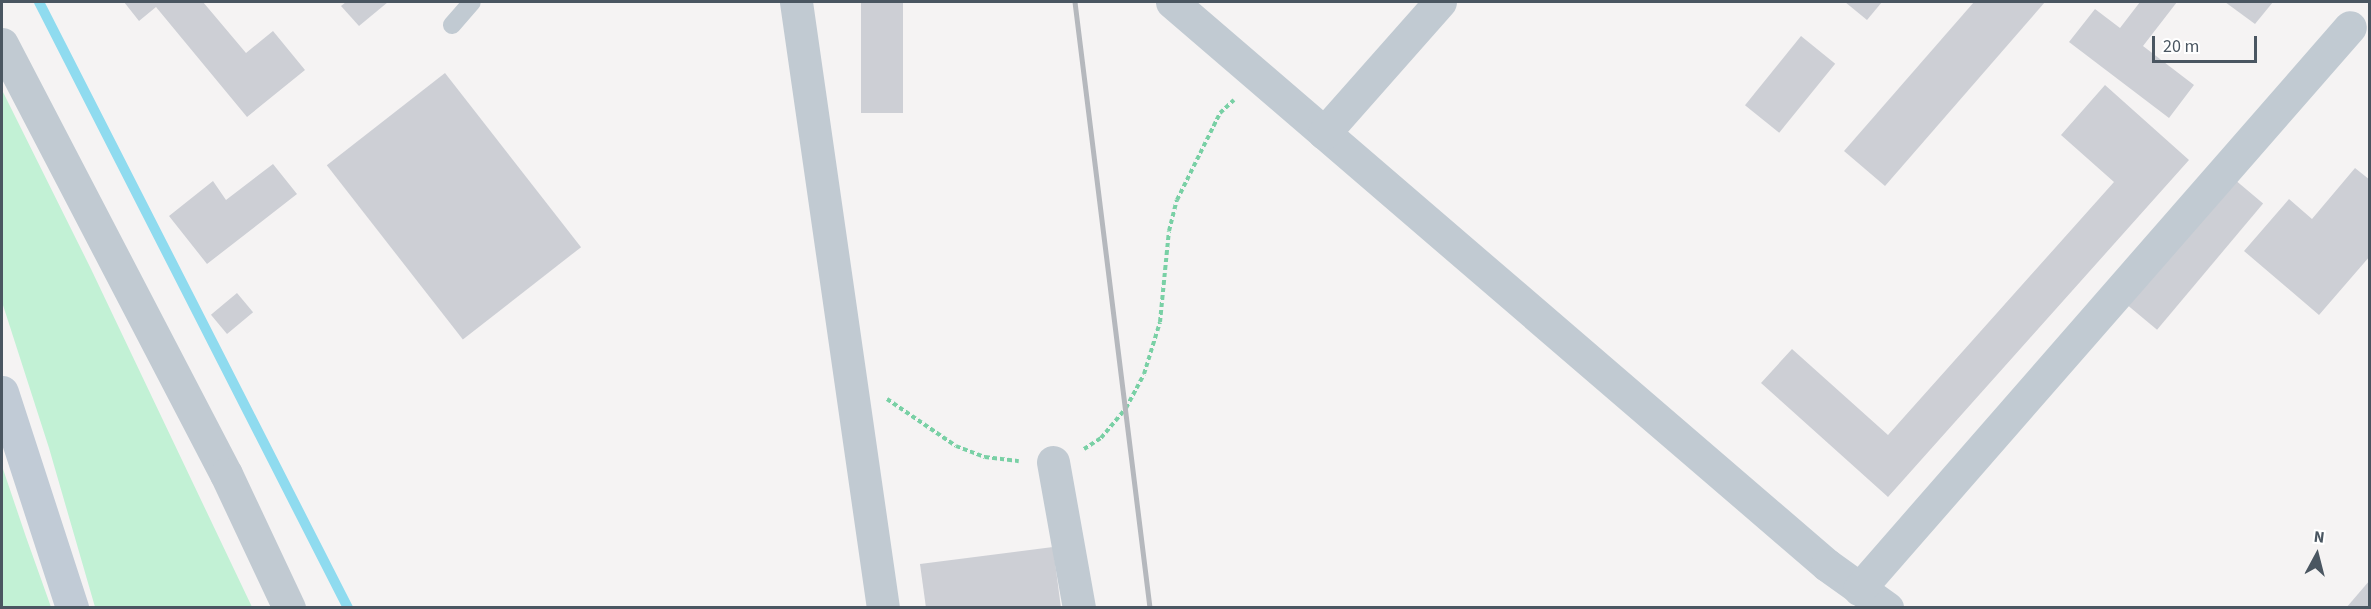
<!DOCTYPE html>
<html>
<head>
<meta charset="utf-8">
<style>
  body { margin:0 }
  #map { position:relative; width:2371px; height:609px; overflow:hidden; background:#f5f3f3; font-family:"Source Sans 3",sans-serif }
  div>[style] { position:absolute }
  .green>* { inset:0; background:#c2f1d5 }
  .stream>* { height:10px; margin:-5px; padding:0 5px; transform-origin:5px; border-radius:5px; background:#8fdbef }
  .building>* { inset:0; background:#cdcfd5; transform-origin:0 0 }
  .path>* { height:4px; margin-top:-2px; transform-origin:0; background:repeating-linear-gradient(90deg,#79d0a5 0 4.5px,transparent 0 7.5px) }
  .lane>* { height:18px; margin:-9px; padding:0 9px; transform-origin:9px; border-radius:9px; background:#c1cad2 }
  .street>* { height:33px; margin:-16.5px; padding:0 16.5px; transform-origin:16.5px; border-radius:16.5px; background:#c1cad2 }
  .secondary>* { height:33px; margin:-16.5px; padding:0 16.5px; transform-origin:16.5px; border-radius:16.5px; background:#c1cbd6 }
  .rail>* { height:4.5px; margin:-2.25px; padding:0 2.25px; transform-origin:2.25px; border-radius:2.25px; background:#b5b8bd }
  span { translate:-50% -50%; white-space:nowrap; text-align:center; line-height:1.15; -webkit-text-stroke:4.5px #fff; paint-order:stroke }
  .frame { position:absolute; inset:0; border:3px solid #4a5661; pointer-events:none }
  .north { position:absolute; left:2287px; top:525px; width:60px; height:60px; -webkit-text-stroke:4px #fff; paint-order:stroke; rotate:7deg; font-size:16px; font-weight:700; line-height:24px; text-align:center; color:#4a5661 }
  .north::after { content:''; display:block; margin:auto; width:21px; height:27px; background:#4a5661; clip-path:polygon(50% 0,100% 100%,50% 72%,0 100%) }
  .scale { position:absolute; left:2152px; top:36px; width:105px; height:27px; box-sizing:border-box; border:3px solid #4a5661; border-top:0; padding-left:8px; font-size:18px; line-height:21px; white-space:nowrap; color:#4a5661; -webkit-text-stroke:4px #fff; paint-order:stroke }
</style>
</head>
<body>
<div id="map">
  <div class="green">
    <div style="clip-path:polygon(2px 90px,91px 269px,252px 607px,95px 607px,49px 448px,2px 302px)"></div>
    <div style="clip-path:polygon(2px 466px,26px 537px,51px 607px,2px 607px)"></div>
  </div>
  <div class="stream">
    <div style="left:39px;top:2px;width:680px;rotate:62.98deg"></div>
  </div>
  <div class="building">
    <div style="clip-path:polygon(124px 2px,203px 2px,246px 53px,273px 31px,305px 70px,247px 117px,156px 7px,139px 21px)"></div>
    <div style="clip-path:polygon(346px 2px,388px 2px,359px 26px,341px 6px)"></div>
    <div style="left:861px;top:2px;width:42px;height:111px"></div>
    <div style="clip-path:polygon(1845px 2px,1882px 2px,1867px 20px)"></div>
    <div style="clip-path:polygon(1974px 2px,2045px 2px,1885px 186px,1844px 151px)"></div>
    <div style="clip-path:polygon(2140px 2px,2177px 2px,2143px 46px,2194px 85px,2169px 118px,2069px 42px,2095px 9px,2120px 28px)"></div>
    <div style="clip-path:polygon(2225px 2px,2273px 2px,2255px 24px)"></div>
    <div style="left:1801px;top:36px;width:44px;height:89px;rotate:39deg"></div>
    <div style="left:445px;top:73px;width:221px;height:150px;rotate:52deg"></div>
    <div style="clip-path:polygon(2105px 85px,2189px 160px,1888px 497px,1761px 383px,1792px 349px,1888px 435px,2114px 182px,2061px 135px)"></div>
    <div style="clip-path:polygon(273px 164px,297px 194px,207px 264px,169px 216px,213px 181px,226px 200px)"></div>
    <div style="clip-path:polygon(2355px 168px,2370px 180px,2370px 256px,2319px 315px,2244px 251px,2289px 199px,2312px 219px)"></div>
    <div style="left:2234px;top:179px;width:38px;height:165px;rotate:40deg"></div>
    <div style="left:237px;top:293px;width:25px;height:34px;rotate:50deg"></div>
    <div style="clip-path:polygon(1053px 547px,1061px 608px,926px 608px,920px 564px)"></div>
    <div style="clip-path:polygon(2370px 580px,2370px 608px,2346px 608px)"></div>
  </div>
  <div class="path">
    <div style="left:887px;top:399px;width:83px;rotate:34.3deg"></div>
    <div style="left:956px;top:446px;width:31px;rotate:21deg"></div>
    <div style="left:985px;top:457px;width:34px;rotate:7deg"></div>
    <div style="left:1084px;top:449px;width:20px;rotate:-33deg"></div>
    <div style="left:1101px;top:438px;width:39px;rotate:-50deg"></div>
    <div style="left:1126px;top:408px;width:38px;rotate:-62deg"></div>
    <div style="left:1144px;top:374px;width:54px;rotate:-72.9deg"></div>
    <div style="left:1160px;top:322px;width:91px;rotate:-84.4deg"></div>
    <div style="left:1169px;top:231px;width:32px;rotate:-76deg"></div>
    <div style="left:1177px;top:200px;width:97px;rotate:-63.7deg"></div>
    <div style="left:1220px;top:113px;width:19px;rotate:-43deg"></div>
  </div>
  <div class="lane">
    <div style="left:452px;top:25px;width:30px;rotate:-49deg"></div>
  </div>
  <div class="street">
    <div style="left:796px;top:2px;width:612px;rotate:81.83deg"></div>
    <div style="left:1172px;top:2px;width:864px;rotate:40.68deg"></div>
    <div style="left:1827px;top:565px;width:74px;rotate:35.6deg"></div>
    <div style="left:2px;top:44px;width:485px;rotate:62.5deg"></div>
    <div style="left:226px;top:474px;width:148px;rotate:64.8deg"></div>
    <div style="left:1324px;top:133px;width:175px;rotate:-48.5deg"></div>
    <div style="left:1053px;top:462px;width:148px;rotate:79.9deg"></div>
    <div style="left:1859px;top:589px;width:746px;rotate:-48.86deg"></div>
  </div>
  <div class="secondary">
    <div style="left:2px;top:392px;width:227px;rotate:72deg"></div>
  </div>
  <div class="rail">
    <div style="left:1075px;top:2px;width:611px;rotate:82.94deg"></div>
  </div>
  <div class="frame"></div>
  <div class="north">N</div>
  <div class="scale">20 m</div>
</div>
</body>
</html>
